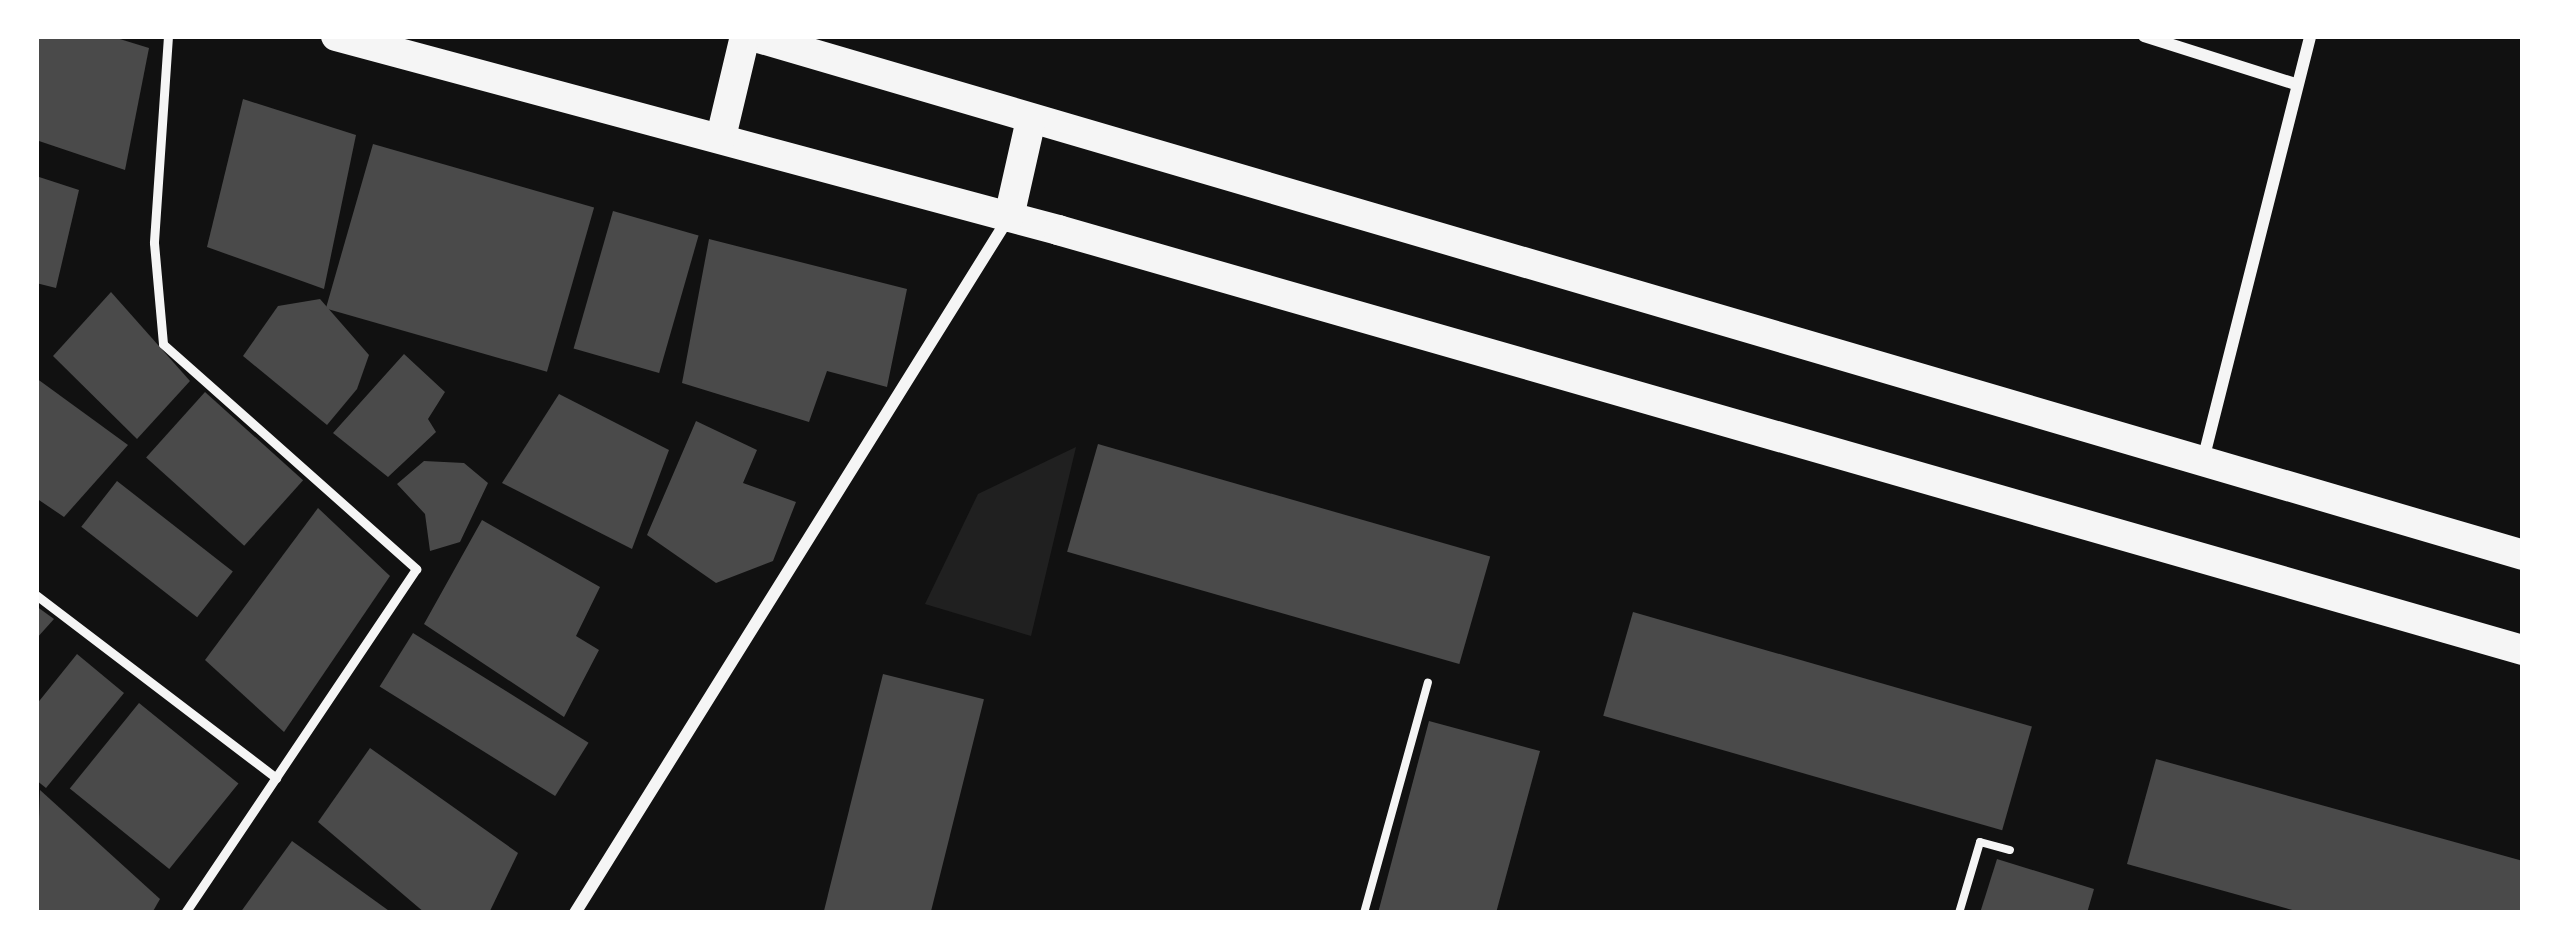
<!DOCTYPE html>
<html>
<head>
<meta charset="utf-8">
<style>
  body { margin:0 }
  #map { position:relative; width:2559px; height:949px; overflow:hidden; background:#111; font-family:"Fira Sans",sans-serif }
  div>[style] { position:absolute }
  .green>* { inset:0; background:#202020 }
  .building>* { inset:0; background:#4a4a4a; transform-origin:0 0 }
  .path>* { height:8px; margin:-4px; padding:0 4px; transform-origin:4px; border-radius:4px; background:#f5f5f5 }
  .service>* { height:9px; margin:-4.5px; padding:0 4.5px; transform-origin:4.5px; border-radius:4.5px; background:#f5f5f5 }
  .minor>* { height:12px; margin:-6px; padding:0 6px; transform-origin:6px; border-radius:6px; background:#f5f5f5 }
  .primary>* { height:30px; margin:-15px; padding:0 15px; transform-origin:15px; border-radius:15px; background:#f5f5f5 }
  span { translate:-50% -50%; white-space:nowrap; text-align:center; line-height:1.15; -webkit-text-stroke:9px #fff; paint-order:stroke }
  .frame { position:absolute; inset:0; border:39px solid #fff; pointer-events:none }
</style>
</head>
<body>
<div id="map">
  <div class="green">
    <div style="clip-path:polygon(1076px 447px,1031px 636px,925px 604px,978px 494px)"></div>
  </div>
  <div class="building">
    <div style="clip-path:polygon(36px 36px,110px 36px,149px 48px,125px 170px,36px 140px)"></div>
    <div style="clip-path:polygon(243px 99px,356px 135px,324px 289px,207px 247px)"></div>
    <div style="left:373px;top:144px;width:230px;height:171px;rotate:16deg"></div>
    <div style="clip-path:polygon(36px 176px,79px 190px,56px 288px,36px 283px)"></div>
    <div style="left:613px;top:211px;width:89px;height:143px;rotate:16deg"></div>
    <div style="clip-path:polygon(709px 239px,907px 289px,887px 387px,827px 371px,809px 422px,682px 383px)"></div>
    <div style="clip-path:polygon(111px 292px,190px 381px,137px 439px,53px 356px)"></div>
    <div style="clip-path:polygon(320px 299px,369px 355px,357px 389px,327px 425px,243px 356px,278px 306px)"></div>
    <div style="clip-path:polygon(404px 354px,445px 392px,428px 419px,436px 432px,388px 477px,333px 433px)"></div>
    <div style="clip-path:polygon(36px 378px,128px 445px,64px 517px,36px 498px)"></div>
    <div style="left:205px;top:392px;width:132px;height:88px;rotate:42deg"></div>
    <div style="clip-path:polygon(559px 394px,669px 450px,632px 549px,502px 483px)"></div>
    <div style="clip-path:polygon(696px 421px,757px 450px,743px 483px,796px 502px,773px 561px,716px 583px,647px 535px)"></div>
    <div style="left:1098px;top:444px;width:408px;height:112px;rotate:16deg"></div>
    <div style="clip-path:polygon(424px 461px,464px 463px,488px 483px,460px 542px,430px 551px,425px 514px,397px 484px)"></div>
    <div style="left:117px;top:481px;width:147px;height:58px;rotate:38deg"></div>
    <div style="clip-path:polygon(318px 508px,390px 576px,284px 732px,205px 660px)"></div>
    <div style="clip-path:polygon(482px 520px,600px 587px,576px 636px,599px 650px,564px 717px,424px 624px)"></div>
    <div style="clip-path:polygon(36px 606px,54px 619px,36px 639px)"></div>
    <div style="left:1633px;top:612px;width:415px;height:108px;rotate:16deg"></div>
    <div style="left:413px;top:633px;width:207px;height:63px;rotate:32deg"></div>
    <div style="clip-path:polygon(77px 654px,124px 693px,46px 788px,36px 780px,36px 705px)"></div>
    <div style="left:883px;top:674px;width:104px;height:247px;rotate:14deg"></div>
    <div style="left:139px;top:703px;width:128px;height:110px;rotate:39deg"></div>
    <div style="clip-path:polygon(1429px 721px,1540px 751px,1496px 913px,1378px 913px)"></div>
    <div style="clip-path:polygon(370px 748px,518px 853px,489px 913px,425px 913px,318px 822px)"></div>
    <div style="clip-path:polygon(2156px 759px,2523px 861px,2523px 913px,2303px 913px,2127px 864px)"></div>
    <div style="clip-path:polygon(40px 790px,160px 899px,152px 913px,36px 913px)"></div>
    <div style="clip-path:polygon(292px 841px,392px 913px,240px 913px)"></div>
    <div style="clip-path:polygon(1997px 859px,2094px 889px,2087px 913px,1980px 913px)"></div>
  </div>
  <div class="path">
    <div style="left:1364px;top:913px;width:239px;rotate:-74.5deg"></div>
    <div style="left:1959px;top:913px;width:74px;rotate:-73.5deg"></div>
    <div style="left:1980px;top:842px;width:31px;rotate:15deg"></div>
  </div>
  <div class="service">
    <div style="left:168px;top:36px;width:207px;rotate:93.9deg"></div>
    <div style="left:154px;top:243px;width:101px;rotate:84.9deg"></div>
    <div style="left:163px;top:344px;width:339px;rotate:41.6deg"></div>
    <div style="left:416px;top:569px;width:414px;rotate:123.9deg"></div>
    <div style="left:36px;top:595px;width:302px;rotate:37.3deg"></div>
  </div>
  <div class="minor">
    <div style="left:2144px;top:36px;width:158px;rotate:17.6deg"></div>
    <div style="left:2203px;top:460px;width:437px;rotate:-75.8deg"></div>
    <div style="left:575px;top:913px;width:820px;rotate:-58.05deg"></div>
  </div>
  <div class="primary">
    <div style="left:336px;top:36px;width:748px;rotate:15.04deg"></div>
    <div style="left:1058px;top:230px;width:1524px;rotate:16deg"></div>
    <div style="left:752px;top:36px;width:1845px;rotate:16.33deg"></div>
    <div style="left:721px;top:137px;width:104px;rotate:-76.6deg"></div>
    <div style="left:1009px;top:217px;width:100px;rotate:-77.3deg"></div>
  </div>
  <div class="frame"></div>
</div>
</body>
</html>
